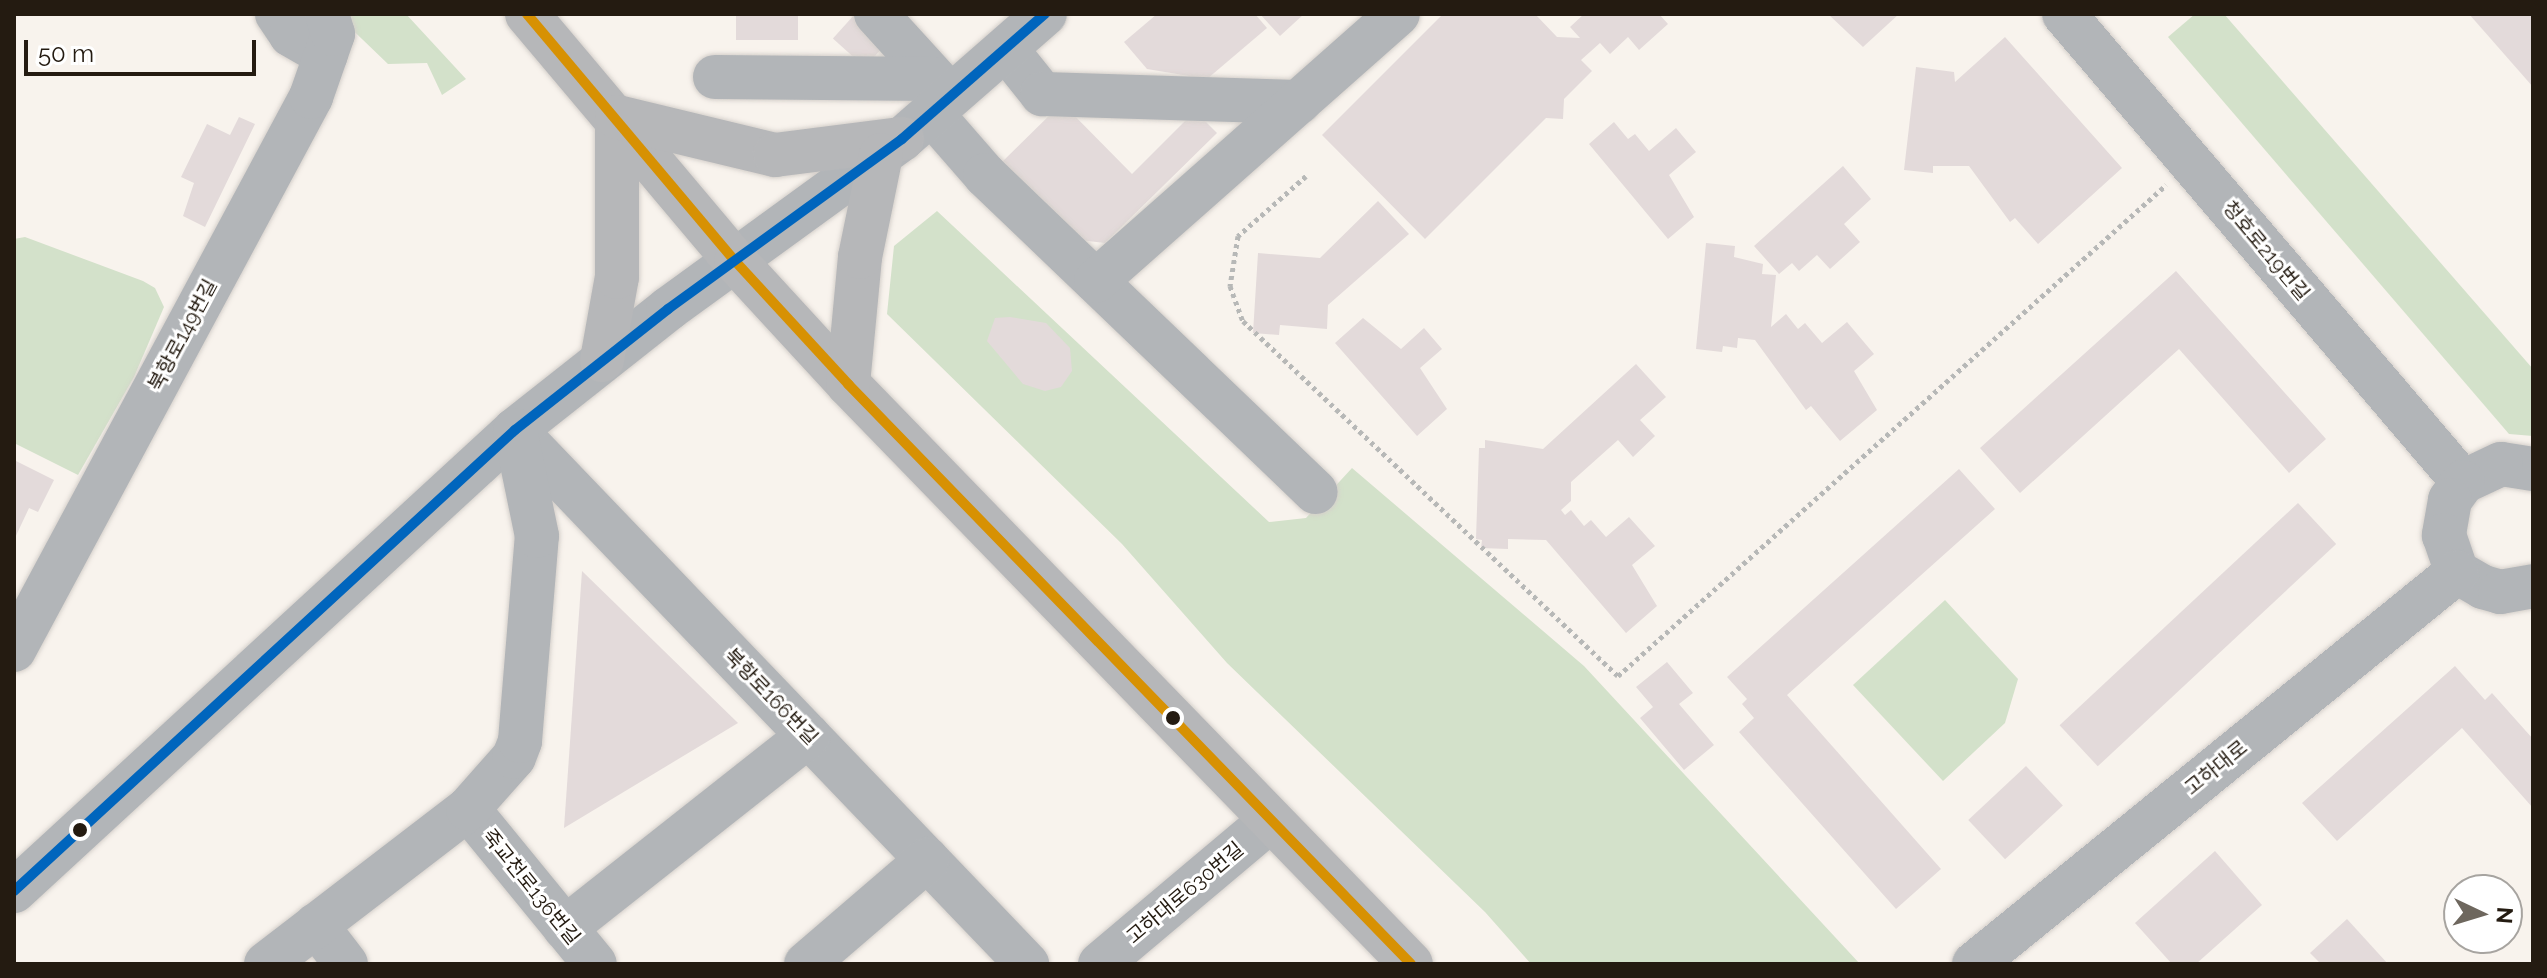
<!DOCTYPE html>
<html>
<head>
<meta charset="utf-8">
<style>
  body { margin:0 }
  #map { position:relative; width:2547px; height:978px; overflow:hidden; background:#f8f3ed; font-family:Raleway,"Noto Sans KR",sans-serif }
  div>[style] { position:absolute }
  .green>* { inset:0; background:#d3e1ca }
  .building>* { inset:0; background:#e3dada; transform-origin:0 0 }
  .path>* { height:5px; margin-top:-2.5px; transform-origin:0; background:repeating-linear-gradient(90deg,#b7b8b7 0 4px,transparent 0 8px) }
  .roads { filter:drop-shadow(0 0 2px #d5d0cb) drop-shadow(0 0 2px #d5d0cb) }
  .minor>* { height:44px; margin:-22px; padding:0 22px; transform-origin:22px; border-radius:22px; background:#b2b5b8 }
  .major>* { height:44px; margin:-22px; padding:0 22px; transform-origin:22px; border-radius:22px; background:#b6b7b9 }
  .bus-1>* { height:10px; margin:-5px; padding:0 5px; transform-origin:5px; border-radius:5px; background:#d79103 }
  .bus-2>* { height:10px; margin:-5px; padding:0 5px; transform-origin:5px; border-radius:5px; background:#0065bd }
  .dots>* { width:22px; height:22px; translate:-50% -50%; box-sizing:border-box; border:4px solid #fff; border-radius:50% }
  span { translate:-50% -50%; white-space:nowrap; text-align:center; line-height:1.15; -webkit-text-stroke:6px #fff; paint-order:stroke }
  .street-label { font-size:20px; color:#241b11 }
  .frame { position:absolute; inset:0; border:16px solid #241b11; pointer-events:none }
  .north { position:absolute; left:2443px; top:874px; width:80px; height:80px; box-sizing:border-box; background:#fff; border:2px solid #a7a4a0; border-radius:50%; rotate:94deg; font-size:22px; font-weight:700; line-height:32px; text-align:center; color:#241b11 }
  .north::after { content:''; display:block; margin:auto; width:28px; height:36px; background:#6e675e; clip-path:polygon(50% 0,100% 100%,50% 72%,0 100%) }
  .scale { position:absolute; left:24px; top:40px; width:232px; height:36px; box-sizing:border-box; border:4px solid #241b11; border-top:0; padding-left:10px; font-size:24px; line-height:28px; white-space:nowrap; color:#241b11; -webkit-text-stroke:6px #fff; paint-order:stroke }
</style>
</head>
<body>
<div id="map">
  <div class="green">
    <div style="clip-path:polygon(336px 14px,406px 14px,466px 79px,442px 95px,427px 63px,388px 64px)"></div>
    <div style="clip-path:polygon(2195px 14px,2224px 14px,2533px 369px,2533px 436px,2509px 434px,2168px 37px)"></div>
    <div style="clip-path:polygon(937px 211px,1269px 522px,1306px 518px,1352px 468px,1584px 666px,1860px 964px,1531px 964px,1485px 912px,1227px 663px,1122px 544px,887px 314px,894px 246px)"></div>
    <div style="clip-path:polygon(25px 237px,143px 281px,155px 288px,164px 307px,134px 377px,78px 475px,14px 443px,14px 239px)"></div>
    <div style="clip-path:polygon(1945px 600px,2018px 679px,2005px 723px,1943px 781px,1853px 685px)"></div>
  </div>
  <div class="building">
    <div style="left:736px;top:14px;width:62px;height:26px"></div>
    <div style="left:855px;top:14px;width:43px;height:33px;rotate:42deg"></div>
    <div style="clip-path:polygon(1157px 14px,1255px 14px,1267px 28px,1207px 79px,1147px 69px,1124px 42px)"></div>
    <div style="clip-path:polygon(1260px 14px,1304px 14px,1280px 36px)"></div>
    <div style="clip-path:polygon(1443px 14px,1535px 14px,1557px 37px,1580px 38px,1570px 27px,1584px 14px,1659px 14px,1668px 24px,1639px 50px,1628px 37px,1610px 54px,1600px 43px,1581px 60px,1592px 71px,1564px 99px,1563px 119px,1546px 118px,1425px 239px,1322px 135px)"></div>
    <div style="clip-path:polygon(1828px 14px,1899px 14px,1863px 47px)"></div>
    <div style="clip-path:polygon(2469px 14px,2533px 14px,2533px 87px)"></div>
    <div style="clip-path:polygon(2005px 37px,2122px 168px,2038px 244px,2015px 218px,2010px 222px,1969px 166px,1933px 166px,1933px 173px,1904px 170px,1916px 67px,1954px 72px,1955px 82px)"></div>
    <div style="clip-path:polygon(1062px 103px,1132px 174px,1195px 111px,1217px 133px,1105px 243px,1071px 239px,999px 165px)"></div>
    <div style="clip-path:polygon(239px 117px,255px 124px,205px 227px,183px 216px,194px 183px,181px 177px,207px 124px,230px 135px)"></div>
    <div style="clip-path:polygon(1614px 122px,1628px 139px,1635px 134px,1649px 151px,1676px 128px,1696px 152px,1669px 175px,1694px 217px,1668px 239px,1589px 144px)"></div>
    <div style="clip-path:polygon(1843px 166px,1871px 199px,1844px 224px,1860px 242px,1830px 269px,1817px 255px,1799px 271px,1792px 263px,1779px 274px,1754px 246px)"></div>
    <div style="clip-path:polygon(1378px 201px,1409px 234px,1328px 305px,1327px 329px,1280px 325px,1279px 335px,1253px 333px,1258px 253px,1320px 258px)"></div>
    <div style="clip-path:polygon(1706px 243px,1735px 246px,1734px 257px,1763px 264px,1762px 274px,1776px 275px,1771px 327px,1786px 314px,1798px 329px,1805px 323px,1822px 343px,1847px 322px,1874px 354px,1854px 371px,1877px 410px,1840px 441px,1811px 406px,1806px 410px,1755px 340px,1738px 338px,1737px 348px,1723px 346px,1722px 352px,1696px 349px)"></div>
    <div style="clip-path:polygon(2176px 271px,2326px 439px,2289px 473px,2179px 349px,2020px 493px,1980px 448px)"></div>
    <div style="clip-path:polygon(1010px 317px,1046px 323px,1070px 348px,1072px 371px,1061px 387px,1045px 391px,1023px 384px,987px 341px,995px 318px)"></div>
    <div style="clip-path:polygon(1363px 318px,1401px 349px,1424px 328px,1442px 349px,1420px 368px,1447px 409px,1417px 436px,1335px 343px)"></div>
    <div style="clip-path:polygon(1636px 364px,1666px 397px,1640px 420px,1655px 436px,1633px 457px,1618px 440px,1571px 482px,1571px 501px,1561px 510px,1565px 515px,1571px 510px,1584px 526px,1591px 520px,1606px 537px,1629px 517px,1655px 546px,1632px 565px,1657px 606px,1626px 633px,1546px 540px,1508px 539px,1508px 549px,1481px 548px,1482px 540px,1476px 539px,1479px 448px,1485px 448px,1485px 440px,1543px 449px)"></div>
    <div style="clip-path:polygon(14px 460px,54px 480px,38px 512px,29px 508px,14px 540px)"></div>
    <div style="clip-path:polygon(1959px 469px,1995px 509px,1787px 695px,1941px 869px,1896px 909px,1739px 732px,1754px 718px,1742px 704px,1747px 699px,1727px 677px)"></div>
    <div style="left:2298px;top:503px;width:56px;height:326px;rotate:47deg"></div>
    <div style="clip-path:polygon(582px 571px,738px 723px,564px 828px)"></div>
    <div style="clip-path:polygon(1667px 662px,1693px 693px,1679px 704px,1714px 745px,1684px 770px,1640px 718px,1653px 707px,1636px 687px)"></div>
    <div style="clip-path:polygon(2455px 666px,2485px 700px,2492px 693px,2533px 739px,2533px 808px,2462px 728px,2337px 841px,2302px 803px)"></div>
    <div style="left:2026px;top:766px;width:54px;height:79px;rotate:47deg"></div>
    <div style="clip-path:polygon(2215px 851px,2262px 905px,2196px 964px,2172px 964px,2135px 923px)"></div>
    <div style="clip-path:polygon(2347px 919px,2388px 964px,2321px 964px,2310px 953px)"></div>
  </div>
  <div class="path">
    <div style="left:1306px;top:176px;width:91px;rotate:138.6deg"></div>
    <div style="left:1238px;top:236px;width:51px;rotate:99.1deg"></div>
    <div style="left:1230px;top:286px;width:37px;rotate:70deg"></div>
    <div style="left:1243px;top:321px;width:516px;rotate:43.43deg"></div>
    <div style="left:1618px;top:676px;width:736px;rotate:-41.86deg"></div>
  </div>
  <div class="roads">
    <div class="minor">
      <div style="left:277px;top:14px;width:25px;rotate:56deg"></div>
      <div style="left:291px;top:35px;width:40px;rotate:29.7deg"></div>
      <div style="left:876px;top:14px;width:105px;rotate:47.7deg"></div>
      <div style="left:2064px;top:14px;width:615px;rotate:49.55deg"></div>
      <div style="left:1006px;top:49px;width:58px;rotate:51.3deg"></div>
      <div style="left:1042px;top:94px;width:257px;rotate:1.8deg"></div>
      <div style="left:715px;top:77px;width:219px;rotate:0.5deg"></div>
      <div style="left:931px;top:113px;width:82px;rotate:48.9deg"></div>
      <div style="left:985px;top:175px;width:458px;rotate:43.8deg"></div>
      <div style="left:1096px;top:281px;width:403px;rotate:-41.5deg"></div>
      <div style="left:515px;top:430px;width:740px;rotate:46.2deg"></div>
      <div style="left:2533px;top:469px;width:32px;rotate:-171deg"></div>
      <div style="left:2501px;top:464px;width:42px;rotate:154.7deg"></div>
      <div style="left:2463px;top:482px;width:22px;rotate:126deg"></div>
      <div style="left:2450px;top:500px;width:36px;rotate:100deg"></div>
      <div style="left:2444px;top:535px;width:39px;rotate:71deg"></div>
      <div style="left:2457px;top:572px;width:30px;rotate:30deg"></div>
      <div style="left:2483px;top:587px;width:18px;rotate:16deg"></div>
      <div style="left:2500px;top:592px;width:34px;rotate:-10deg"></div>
      <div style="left:14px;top:650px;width:628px;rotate:-61.76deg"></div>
      <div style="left:311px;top:97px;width:67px;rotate:-70.8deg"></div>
      <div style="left:333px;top:34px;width:21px;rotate:-107deg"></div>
      <div style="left:468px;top:809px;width:200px;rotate:50.7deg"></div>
      <div style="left:14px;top:891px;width:681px;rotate:-42.62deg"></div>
      <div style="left:515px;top:430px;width:195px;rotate:-38.3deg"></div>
      <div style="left:668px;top:309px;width:289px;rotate:-36deg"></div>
      <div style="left:902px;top:139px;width:190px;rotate:-41.2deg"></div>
      <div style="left:316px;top:925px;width:49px;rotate:52.4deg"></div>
      <div style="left:565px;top:928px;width:310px;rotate:-38.3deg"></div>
      <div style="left:266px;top:964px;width:255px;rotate:-37.5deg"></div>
      <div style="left:468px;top:809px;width:69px;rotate:-48.5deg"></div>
      <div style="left:514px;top:757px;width:17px;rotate:-69deg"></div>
      <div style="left:520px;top:741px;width:206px;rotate:-85.3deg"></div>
      <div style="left:537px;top:536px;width:108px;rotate:-101.7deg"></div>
      <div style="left:806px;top:964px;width:160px;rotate:-40.7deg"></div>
      <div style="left:1100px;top:964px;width:222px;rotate:-40.1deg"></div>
      <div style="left:1974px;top:964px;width:622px;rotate:-39.06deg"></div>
    </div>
    <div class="major">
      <div style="left:527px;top:14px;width:324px;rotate:49.9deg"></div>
      <div style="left:736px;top:262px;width:166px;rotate:47.4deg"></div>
      <div style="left:848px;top:384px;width:808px;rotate:45.85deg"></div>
      <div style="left:602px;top:360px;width:84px;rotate:-79.8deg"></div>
      <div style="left:617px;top:277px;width:160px;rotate:-90deg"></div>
      <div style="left:617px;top:117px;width:163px;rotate:13.5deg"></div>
      <div style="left:775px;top:155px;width:128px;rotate:-7.2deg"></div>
      <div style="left:848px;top:384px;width:128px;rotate:-84.6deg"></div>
      <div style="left:860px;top:257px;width:104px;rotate:-78.4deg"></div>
    </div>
  </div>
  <div class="bus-1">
    <div style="left:527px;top:14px;width:324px;rotate:49.9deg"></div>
    <div style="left:736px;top:262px;width:166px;rotate:47.4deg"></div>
    <div style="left:848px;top:384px;width:808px;rotate:45.85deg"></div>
  </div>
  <div class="bus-2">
    <div style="left:14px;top:891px;width:681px;rotate:-42.62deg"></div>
    <div style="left:515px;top:430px;width:195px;rotate:-38.3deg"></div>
    <div style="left:668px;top:309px;width:289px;rotate:-36deg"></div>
    <div style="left:902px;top:139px;width:190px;rotate:-41.2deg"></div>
  </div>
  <div class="dots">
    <div style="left:1173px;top:718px;background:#241b11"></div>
    <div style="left:80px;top:830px;background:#241b11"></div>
  </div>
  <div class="street-label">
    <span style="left:2266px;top:251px;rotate:50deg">청호로219번길</span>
    <span style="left:183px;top:335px;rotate:-62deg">북항로149번길</span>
    <span style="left:771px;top:697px;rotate:46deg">북항로166번길</span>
    <span style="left:2216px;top:768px;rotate:-39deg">고하대로</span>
    <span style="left:531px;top:887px;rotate:51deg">죽교천로136번길</span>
    <span style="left:1185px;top:893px;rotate:-40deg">고하대로630번길</span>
  </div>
  <div class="frame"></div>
  <div class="north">N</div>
  <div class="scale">50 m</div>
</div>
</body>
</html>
